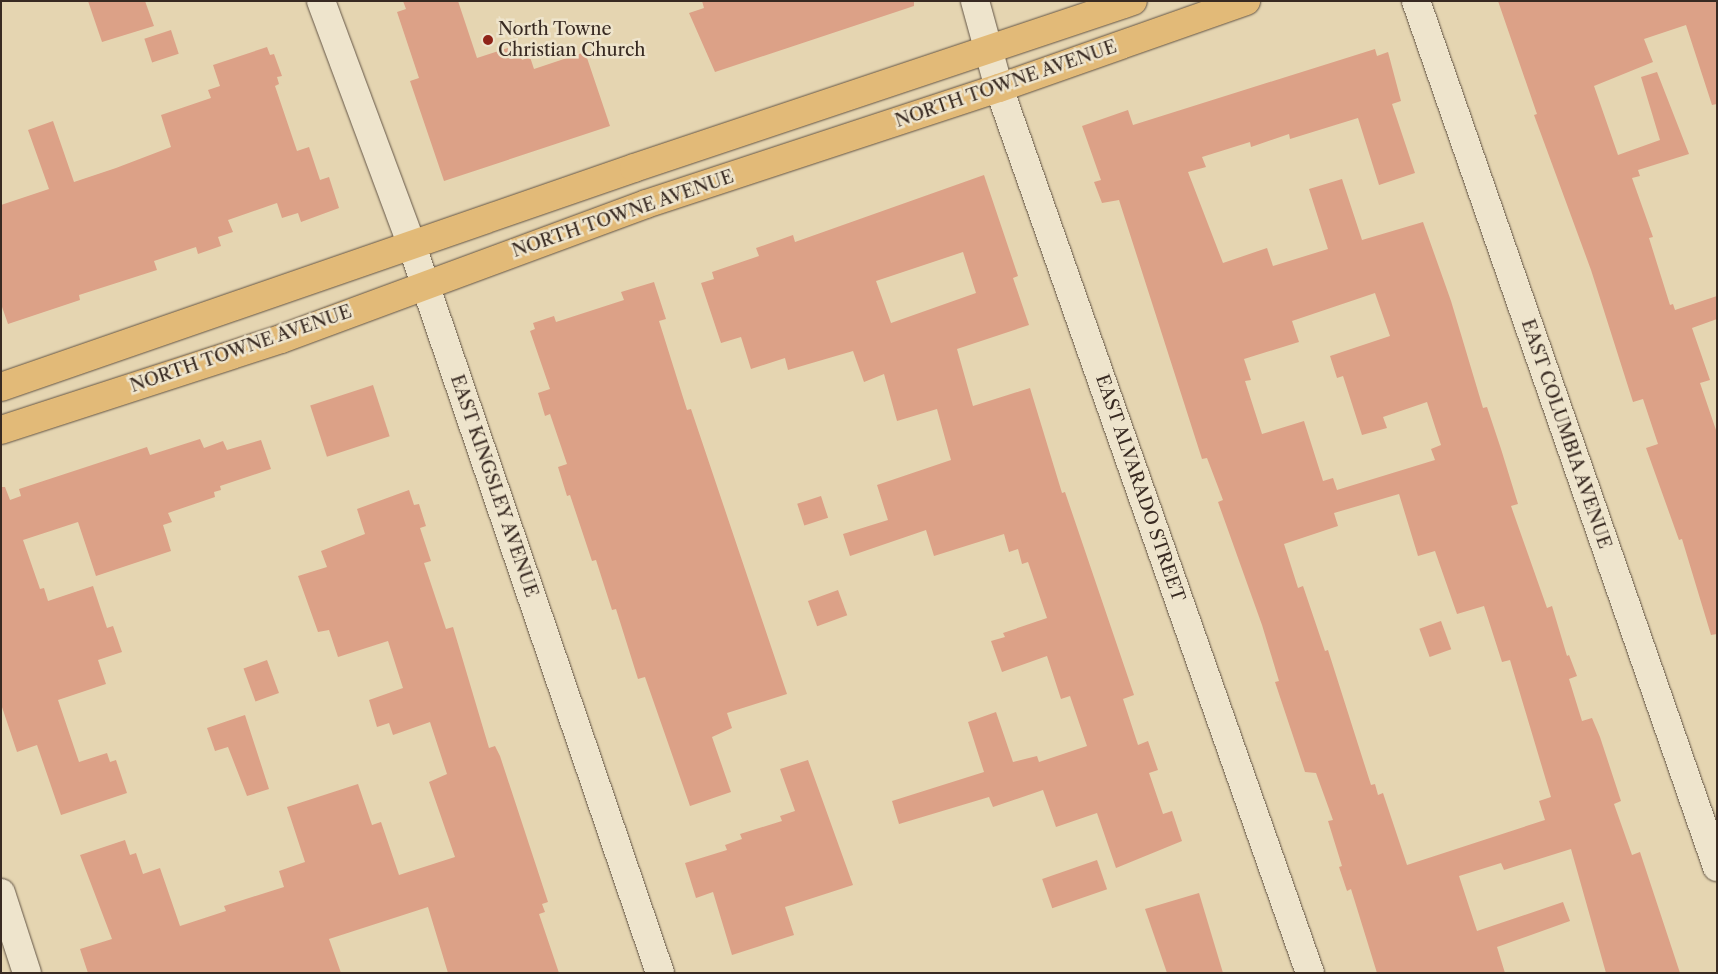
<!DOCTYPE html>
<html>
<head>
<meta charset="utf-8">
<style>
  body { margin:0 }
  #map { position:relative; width:1718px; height:974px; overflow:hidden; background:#e5d5b1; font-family:"Libre Caslon Text",serif }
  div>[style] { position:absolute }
  .building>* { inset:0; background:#dca187; transform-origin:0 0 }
  .roads { filter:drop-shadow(0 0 1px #635546) drop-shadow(0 0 1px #635546) }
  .minor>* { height:28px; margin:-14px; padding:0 14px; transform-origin:14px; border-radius:14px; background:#eee4cc }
  .tertiary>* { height:28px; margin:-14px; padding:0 14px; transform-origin:14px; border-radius:14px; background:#eee4cc }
  .primary>* { height:28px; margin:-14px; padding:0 14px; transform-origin:14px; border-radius:14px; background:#e2ba78 }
  .dots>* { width:14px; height:14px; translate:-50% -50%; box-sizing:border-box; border:2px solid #eee4cc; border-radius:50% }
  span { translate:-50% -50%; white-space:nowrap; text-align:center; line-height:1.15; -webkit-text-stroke:5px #eee4cc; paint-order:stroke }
  .poi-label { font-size:18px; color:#382a22 }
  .left { translate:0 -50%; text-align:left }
  .street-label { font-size:18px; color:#382a22 }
  .frame { position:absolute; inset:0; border:2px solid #382a22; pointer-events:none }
</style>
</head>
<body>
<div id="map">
  <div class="building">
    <div style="clip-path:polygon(88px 1px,145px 1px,154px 26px,102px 42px)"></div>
    <div style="clip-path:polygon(403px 1px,458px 1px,477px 58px,517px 45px,522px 60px,530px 57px,534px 69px,585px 52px,610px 126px,444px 181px,410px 81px,419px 78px,397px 12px,406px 9px)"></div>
    <div style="clip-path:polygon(702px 1px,914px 1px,914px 6px,715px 72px,689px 13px,704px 8px)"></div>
    <div style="clip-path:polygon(1498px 1px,1717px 1px,1717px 104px,1712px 105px,1686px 25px,1644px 39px,1653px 62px,1594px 86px,1618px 155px,1660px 140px,1641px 77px,1657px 72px,1689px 154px,1638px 170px,1640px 176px,1632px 178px,1653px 237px,1649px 238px,1670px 305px,1673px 304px,1675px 310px,1717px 296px,1717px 319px,1692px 328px,1710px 380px,1700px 383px,1717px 433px,1717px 634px,1711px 635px,1682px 539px,1679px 540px,1646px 448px,1658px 444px,1643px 399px,1633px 402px,1591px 270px,1534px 115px,1537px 114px)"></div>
    <div style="left:171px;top:30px;width:25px;height:28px;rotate:72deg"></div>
    <div style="clip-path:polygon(267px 47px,270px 55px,274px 54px,282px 76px,277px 77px,279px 84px,275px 86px,297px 151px,309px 147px,320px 180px,329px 177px,339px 208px,301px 222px,298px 213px,282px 218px,277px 203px,228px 220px,233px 232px,218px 237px,221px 246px,198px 254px,196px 247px,154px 261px,157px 270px,79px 295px,80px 300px,8px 324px,1px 304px,1px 205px,49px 189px,28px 130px,53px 121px,74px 182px,116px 168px,171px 147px,161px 115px,211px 98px,208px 90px,220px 86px,213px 65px)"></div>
    <div style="clip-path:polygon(evenodd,1375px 49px,1377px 56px,1388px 52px,1401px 101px,1392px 104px,1415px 173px,1379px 185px,1358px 118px,1290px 139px,1289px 134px,1251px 147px,1250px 142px,1202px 157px,1206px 167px,1188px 172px,1223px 263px,1267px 248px,1273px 266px,1328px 249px,1309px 189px,1342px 179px,1362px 240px,1423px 222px,1451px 301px,1483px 408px,1487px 407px,1501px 449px,1518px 504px,1511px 506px,1547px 608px,1552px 606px,1567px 656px,1569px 655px,1577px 676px,1569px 679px,1582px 721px,1592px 718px,1600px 737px,1621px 801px,1614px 804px,1632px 855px,1640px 852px,1680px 973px,1606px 973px,1571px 849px,1504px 870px,1501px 863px,1459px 876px,1477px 931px,1563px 902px,1570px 921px,1497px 947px,1505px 973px,1377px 973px,1351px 889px,1347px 891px,1339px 867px,1342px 866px,1328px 821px,1333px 820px,1316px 773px,1305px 772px,1275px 682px,1279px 681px,1262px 625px,1218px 502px,1223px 500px,1207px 458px,1202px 459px,1119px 200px,1102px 203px,1094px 182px,1101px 180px,1082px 126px,1128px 110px,1133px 125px,1375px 49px,1375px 293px,1390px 336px,1330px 356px,1337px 378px,1343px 376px,1362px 435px,1387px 428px,1383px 417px,1427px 402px,1441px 445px,1431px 449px,1435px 460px,1337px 490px,1333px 478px,1323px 481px,1304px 421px,1262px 434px,1245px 381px,1251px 380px,1244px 359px,1299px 342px,1292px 321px,1375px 293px,1375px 49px,1399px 494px,1418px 556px,1435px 551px,1457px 614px,1484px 606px,1502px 662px,1510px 660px,1551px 797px,1539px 801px,1545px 820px,1407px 865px,1383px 793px,1378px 795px,1375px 784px,1371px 785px,1328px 650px,1325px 651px,1303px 586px,1298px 588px,1284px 544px,1338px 526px,1334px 513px,1399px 494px)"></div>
    <div style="clip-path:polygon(evenodd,984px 175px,1018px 276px,1013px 278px,1029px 325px,957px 349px,973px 406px,1030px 388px,1062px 493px,1065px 492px,1134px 695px,1123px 699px,1138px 745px,1148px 741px,1158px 770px,1149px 773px,1163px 814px,1172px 811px,1182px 841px,1116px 868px,1097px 813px,1056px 827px,1043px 790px,993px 807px,989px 797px,899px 824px,892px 801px,984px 772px,968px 722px,996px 712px,1013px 762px,1037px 756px,1039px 762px,1087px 746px,1070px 696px,1061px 699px,1047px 656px,1002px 672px,991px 641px,1005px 637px,1003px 633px,1047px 618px,1028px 562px,1022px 564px,1018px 549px,1009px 552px,1004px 534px,934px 556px,926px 530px,850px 556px,843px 534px,888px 520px,877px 485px,951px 460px,937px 409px,897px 421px,884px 374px,864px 382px,853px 351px,788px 370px,785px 358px,751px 369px,741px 337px,721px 343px,701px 283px,714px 279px,712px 272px,759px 256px,756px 248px,793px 235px,795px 242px,984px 175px,963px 252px,976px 293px,891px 323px,876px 281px,963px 252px)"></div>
    <div style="clip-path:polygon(654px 282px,666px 319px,659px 321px,687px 410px,691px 409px,787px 694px,727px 713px,732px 728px,712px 737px,731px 792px,690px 806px,645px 677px,638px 679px,616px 609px,612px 610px,596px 560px,592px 561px,570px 495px,567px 496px,558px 467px,567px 464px,550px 414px,545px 416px,538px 393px,550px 389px,530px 331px,535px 329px,533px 323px,554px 316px,556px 322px,624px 300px,621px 292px)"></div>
    <div style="left:373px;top:385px;width:54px;height:66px;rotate:72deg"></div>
    <div style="clip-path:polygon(200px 439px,204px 448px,223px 441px,227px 450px,261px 440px,271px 469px,220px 486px,221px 490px,214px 492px,215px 497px,168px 513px,172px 522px,163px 525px,171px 551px,96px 576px,78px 522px,23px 540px,40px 589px,44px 588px,48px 601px,93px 586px,107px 628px,113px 626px,122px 652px,98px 660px,106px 684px,58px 700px,79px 762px,107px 753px,110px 762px,116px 760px,127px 793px,61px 815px,37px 745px,17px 752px,1px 704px,1px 487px,5px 487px,10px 500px,21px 496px,19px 489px,147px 447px,150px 455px)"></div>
    <div style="clip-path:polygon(409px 490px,414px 505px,419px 504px,426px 526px,420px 528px,431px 561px,424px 563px,446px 629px,453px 627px,489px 748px,495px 746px,500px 756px,548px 902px,542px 904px,545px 912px,539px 914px,559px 973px,448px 973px,428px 907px,329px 939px,341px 973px,88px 973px,80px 949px,112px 939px,80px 855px,125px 840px,130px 855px,136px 853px,143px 874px,160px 868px,180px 926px,226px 911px,224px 906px,284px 887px,279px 871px,305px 862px,287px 807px,358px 784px,372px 825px,381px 822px,399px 875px,455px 857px,429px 782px,447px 774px,430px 722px,393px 735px,389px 723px,377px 727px,369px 700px,403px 688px,388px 641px,338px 657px,329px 630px,318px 632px,298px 576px,327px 567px,321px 551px,365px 534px,357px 509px)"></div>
    <div style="left:821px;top:496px;width:23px;height:25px;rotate:72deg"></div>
    <div style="left:838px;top:590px;width:27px;height:32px;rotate:70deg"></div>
    <div style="left:1441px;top:621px;width:30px;height:23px;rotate:70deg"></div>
    <div style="left:267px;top:660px;width:35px;height:25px;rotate:70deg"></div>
    <div style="clip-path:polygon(245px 715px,269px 789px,247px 796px,228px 747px,215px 751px,207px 728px)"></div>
    <div style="clip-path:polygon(808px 760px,853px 885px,785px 907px,794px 935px,732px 955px,713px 892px,696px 898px,685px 863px,727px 850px,725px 845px,742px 839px,740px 834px,782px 821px,780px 816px,795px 811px,780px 769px)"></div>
    <div style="left:1097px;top:860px;width:31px;height:58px;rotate:71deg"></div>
    <div style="clip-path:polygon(1199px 893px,1223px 973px,1167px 973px,1145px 909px)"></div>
  </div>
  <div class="roads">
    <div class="minor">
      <div style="left:1416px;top:1px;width:917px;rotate:70.83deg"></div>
      <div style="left:1px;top:893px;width:84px;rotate:72deg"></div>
    </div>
    <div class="tertiary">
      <div style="left:321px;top:1px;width:261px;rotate:69.6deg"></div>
      <div style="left:412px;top:246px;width:768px;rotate:71.16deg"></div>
      <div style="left:975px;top:1px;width:90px;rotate:74.6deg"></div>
      <div style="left:999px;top:88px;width:938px;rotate:70.64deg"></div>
    </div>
    <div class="primary">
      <div style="left:1px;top:387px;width:670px;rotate:-19.08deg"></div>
      <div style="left:634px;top:168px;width:526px;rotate:-18.5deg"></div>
      <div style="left:1px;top:430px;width:294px;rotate:-18deg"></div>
      <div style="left:281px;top:339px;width:389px;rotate:-20.3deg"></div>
      <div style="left:646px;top:204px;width:372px;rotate:-18.2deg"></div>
      <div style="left:999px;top:88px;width:262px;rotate:-19.4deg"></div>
    </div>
  </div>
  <div class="dots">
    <div style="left:488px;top:40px;background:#8f2418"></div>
  </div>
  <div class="poi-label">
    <span class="left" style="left:498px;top:40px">North Towne<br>Christian Church</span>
  </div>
  <div class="street-label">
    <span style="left:1006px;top:84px;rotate:-19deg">NORTH TOWNE AVENUE</span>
    <span style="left:623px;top:214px;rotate:-19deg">NORTH TOWNE AVENUE</span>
    <span style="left:241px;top:349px;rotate:-19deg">NORTH TOWNE AVENUE</span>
    <span style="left:1566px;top:434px;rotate:71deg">EAST COLUMBIA AVENUE</span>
    <span style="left:494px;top:486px;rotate:71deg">EAST KINGSLEY AVENUE</span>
    <span style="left:1140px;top:488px;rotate:71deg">EAST ALVARADO STREET</span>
  </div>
  <div class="frame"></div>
</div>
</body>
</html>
